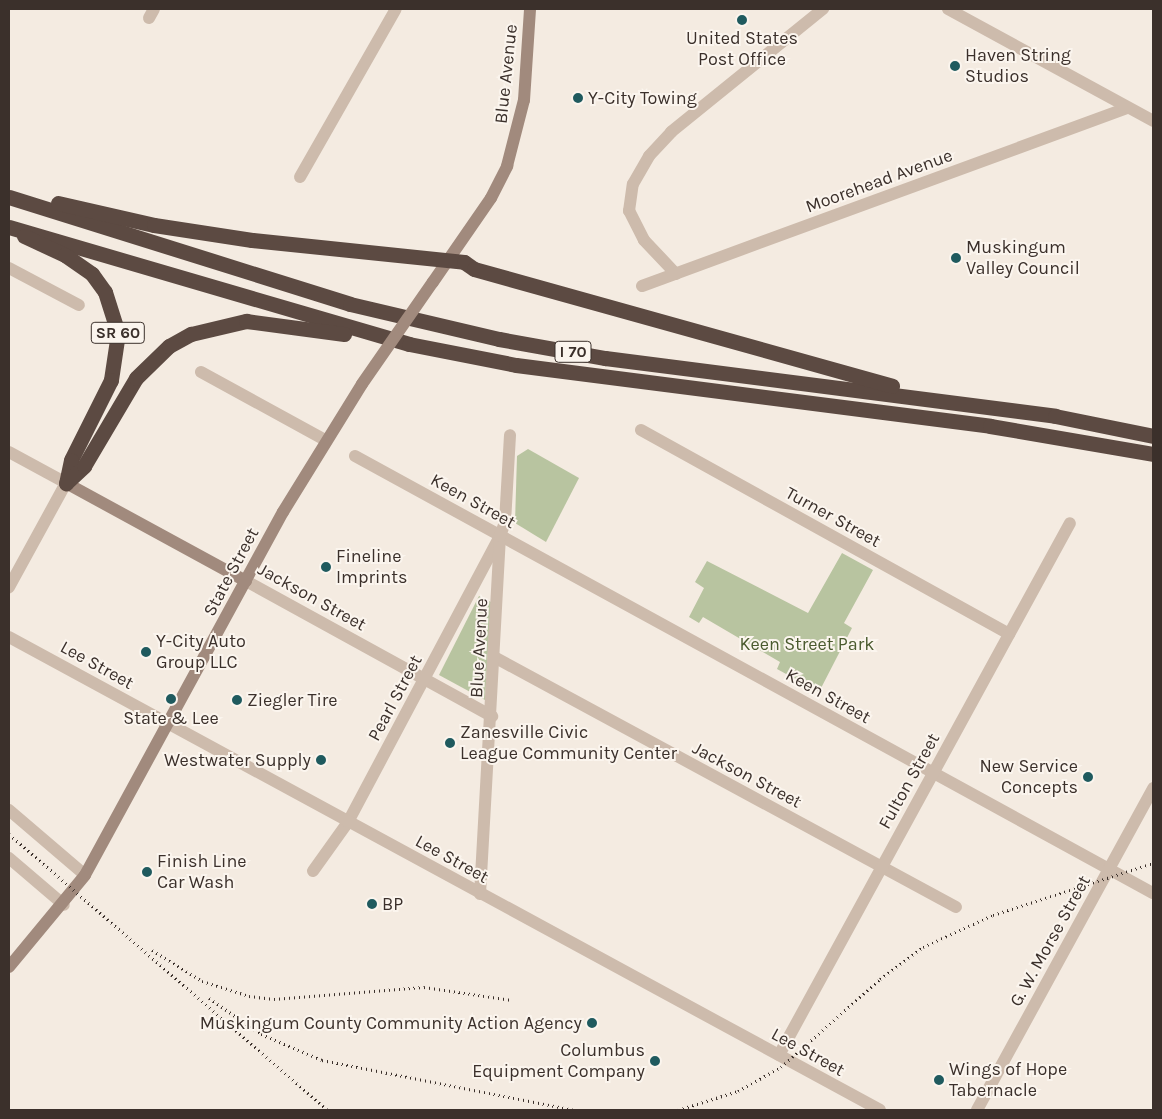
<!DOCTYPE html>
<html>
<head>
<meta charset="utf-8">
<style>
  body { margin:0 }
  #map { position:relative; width:1162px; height:1119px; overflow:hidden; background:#f4ebe1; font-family:Karla,sans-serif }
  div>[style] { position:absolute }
  .green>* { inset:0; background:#b8c4a0 }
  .minor>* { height:12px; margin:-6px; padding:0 6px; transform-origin:6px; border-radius:6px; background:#cdbbac }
  .tertiary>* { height:12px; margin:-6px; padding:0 6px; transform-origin:6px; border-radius:6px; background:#cdbbac }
  .secondary>* { height:12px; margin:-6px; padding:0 6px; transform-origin:6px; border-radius:6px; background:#a18a7d }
  .motorway>* { height:15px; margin:-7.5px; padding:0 7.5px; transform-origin:7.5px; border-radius:7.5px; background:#5c4a42 }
  .rail>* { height:3px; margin-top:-1.5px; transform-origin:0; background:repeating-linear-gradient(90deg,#3b302b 0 1px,transparent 0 5px) }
  .secondary-bridge>* { height:12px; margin:-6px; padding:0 6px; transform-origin:6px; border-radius:6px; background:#a18a7d }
  .dots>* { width:14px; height:14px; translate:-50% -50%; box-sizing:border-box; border:2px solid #fbf5ee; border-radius:50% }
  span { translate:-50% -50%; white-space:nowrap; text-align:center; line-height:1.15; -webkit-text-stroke:4px #fbf5ee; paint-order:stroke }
  .shield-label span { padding:1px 4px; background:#fbf5ee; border:1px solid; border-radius:4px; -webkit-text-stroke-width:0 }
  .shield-label { font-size:16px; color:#3b302b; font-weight:700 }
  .poi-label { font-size:18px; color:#3b302b }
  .left { translate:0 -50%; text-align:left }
  .right { translate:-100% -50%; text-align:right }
  .street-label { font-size:18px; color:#3b302b }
  .park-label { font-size:18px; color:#4a5a2e }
  .frame { position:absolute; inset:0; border:10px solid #3b302b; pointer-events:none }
</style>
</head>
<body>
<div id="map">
  <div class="green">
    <div style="clip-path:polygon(528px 449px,579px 478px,546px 542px,515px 523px,517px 456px)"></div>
    <div style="clip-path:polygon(842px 553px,873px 570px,844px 623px,852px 628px,819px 692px,777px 669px,780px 662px,703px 617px,699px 623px,689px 617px,704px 588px,695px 582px,707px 561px,808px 613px)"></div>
    <div style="clip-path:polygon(479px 596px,491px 602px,485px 700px,439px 675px)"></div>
  </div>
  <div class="minor">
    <div style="left:149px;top:18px;width:10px;rotate:-61deg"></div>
    <div style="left:300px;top:177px;width:193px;rotate:-60.3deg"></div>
    <div style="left:9px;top:268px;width:79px;rotate:27.9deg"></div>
    <div style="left:676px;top:274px;width:47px;rotate:-133.3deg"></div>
    <div style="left:644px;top:240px;width:33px;rotate:-117deg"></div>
    <div style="left:629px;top:211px;width:27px;rotate:-82deg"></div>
    <div style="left:633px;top:184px;width:32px;rotate:-60deg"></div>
    <div style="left:649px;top:156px;width:33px;rotate:-47deg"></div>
    <div style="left:671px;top:132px;width:196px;rotate:-39deg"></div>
    <div style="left:642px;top:286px;width:517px;rotate:-20.15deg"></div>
    <div style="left:201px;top:372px;width:141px;rotate:28.7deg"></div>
    <div style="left:641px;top:430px;width:421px;rotate:29deg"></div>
    <div style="left:355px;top:456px;width:910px;rotate:28.71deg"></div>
    <div style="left:246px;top:581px;width:281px;rotate:28.8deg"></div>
    <div style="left:496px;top:658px;width:523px;rotate:28.43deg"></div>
    <div style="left:9px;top:810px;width:100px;rotate:40.5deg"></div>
    <div style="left:9px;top:858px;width:72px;rotate:40.5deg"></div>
    <div style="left:313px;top:871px;width:60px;rotate:-54.5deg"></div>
    <div style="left:348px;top:822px;width:322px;rotate:-62deg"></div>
    <div style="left:480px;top:894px;width:359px;rotate:-86.8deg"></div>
    <div style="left:500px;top:536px;width:15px;rotate:-70deg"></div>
    <div style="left:505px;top:522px;width:87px;rotate:-86.7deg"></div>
    <div style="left:779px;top:1055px;width:606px;rotate:-61.32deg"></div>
    <div style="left:977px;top:1110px;width:367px;rotate:-61.3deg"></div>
  </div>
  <div class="tertiary">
    <div style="left:948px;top:9px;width:234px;rotate:28.6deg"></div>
    <div style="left:9px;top:452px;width:65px;rotate:28.5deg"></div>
    <div style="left:66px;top:483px;width:119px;rotate:118.7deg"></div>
    <div style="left:9px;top:637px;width:991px;rotate:28.5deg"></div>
  </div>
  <div class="secondary">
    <div style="left:433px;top:282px;width:102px;rotate:-55.4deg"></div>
    <div style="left:491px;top:198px;width:36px;rotate:-63deg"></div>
    <div style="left:507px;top:166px;width:68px;rotate:-75.6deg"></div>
    <div style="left:524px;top:100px;width:91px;rotate:-86.2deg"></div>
    <div style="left:66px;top:483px;width:205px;rotate:28.6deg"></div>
    <div style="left:9px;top:967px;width:119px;rotate:-50.4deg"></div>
    <div style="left:85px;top:875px;width:413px;rotate:-61.4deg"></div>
    <div style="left:283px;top:512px;width:150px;rotate:-58.3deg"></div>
  </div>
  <div class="motorway">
    <div style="left:9px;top:197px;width:357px;rotate:17.4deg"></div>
    <div style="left:350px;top:304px;width:153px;rotate:13.2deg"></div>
    <div style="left:499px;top:339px;width:108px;rotate:10.2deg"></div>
    <div style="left:605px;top:358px;width:454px;rotate:7.3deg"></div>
    <div style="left:1055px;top:416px;width:100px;rotate:11.5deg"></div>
    <div style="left:58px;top:203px;width:98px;rotate:12.9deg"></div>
    <div style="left:154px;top:225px;width:99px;rotate:8.7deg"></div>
    <div style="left:252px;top:240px;width:213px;rotate:5.9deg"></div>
    <div style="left:464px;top:262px;width:12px;rotate:35deg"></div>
    <div style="left:474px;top:269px;width:434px;rotate:15.6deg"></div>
    <div style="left:9px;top:227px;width:417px;rotate:16.3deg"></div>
    <div style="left:409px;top:344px;width:109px;rotate:11.1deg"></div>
    <div style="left:516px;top:365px;width:478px;rotate:7.3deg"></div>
    <div style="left:990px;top:426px;width:165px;rotate:9.7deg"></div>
    <div style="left:24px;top:236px;width:45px;rotate:24.9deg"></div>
    <div style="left:65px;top:255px;width:33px;rotate:35deg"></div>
    <div style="left:92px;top:274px;width:22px;rotate:54deg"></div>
    <div style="left:105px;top:292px;width:43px;rotate:72.4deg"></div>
    <div style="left:118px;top:333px;width:48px;rotate:98.5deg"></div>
    <div style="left:111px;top:380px;width:89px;rotate:116.6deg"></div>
    <div style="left:71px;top:460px;width:24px;rotate:102deg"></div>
    <div style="left:66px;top:483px;width:25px;rotate:-43deg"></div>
    <div style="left:84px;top:466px;width:102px;rotate:-59.4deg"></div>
    <div style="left:136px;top:378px;width:46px;rotate:-44.1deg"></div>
    <div style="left:169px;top:346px;width:25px;rotate:-29deg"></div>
    <div style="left:191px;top:334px;width:57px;rotate:-13.3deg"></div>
    <div style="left:246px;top:321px;width:99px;rotate:7.6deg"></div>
  </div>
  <div class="rail">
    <div style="left:9px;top:834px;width:422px;rotate:40.9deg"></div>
    <div style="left:152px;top:950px;width:59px;rotate:31.8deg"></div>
    <div style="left:202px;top:981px;width:49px;rotate:17.7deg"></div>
    <div style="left:249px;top:996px;width:25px;rotate:7deg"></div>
    <div style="left:274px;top:999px;width:150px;rotate:-4.6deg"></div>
    <div style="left:424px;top:987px;width:89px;rotate:8.4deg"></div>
    <div style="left:209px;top:998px;width:63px;rotate:34.7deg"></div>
    <div style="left:261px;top:1034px;width:66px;rotate:23.1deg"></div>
    <div style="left:322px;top:1060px;width:257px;rotate:11.2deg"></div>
    <div style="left:678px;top:1110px;width:63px;rotate:-17.6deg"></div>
    <div style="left:738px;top:1091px;width:49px;rotate:-29.2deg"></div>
    <div style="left:781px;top:1067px;width:132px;rotate:-41.6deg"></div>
    <div style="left:880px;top:979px;width:54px;rotate:-36.7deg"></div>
    <div style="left:923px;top:947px;width:77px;rotate:-24.6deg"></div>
    <div style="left:993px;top:915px;width:168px;rotate:-18deg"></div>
  </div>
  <div class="secondary-bridge">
    <div style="left:362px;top:384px;width:124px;rotate:-55.2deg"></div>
  </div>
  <div class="dots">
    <div style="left:742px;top:20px;background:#1f5a5e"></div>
    <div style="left:955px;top:66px;background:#1f5a5e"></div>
    <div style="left:578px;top:98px;background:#1f5a5e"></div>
    <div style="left:956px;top:258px;background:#1f5a5e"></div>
    <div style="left:326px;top:567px;background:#1f5a5e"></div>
    <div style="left:146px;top:652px;background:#1f5a5e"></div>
    <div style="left:171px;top:699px;background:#1f5a5e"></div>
    <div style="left:237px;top:700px;background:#1f5a5e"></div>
    <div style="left:450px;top:743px;background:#1f5a5e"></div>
    <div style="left:321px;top:760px;background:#1f5a5e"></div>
    <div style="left:1088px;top:777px;background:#1f5a5e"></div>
    <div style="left:147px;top:872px;background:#1f5a5e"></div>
    <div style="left:372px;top:904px;background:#1f5a5e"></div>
    <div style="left:592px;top:1023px;background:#1f5a5e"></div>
    <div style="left:655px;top:1061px;background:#1f5a5e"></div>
    <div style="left:939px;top:1080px;background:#1f5a5e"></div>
  </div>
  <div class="shield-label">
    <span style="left:118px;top:333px">SR 60</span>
    <span style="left:573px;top:352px">I 70</span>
  </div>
  <div class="poi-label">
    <span style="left:742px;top:49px">United States<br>Post Office</span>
    <span class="left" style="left:965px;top:66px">Haven String<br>Studios</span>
    <span class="left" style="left:588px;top:98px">Y-City Towing</span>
    <span class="left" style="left:966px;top:258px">Muskingum<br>Valley Council</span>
    <span class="left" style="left:336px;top:567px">Fineline<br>Imprints</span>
    <span class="left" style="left:156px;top:652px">Y-City Auto<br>Group LLC</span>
    <span class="left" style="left:247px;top:700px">Ziegler Tire</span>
    <span style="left:171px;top:718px">State &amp; Lee</span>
    <span class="left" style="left:460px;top:743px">Zanesville Civic<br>League Community Center</span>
    <span class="right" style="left:311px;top:760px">Westwater Supply</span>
    <span class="right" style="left:1078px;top:777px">New Service<br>Concepts</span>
    <span class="left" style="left:157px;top:872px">Finish Line<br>Car Wash</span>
    <span class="left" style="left:382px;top:904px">BP</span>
    <span class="right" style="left:582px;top:1023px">Muskingum County Community Action Agency</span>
    <span class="right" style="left:645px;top:1061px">Columbus<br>Equipment Company</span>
    <span class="left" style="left:949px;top:1080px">Wings of Hope<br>Tabernacle</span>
  </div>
  <div class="street-label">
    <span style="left:506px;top:74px;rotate:-84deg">Blue Avenue</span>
    <span style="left:879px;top:181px;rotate:-20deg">Moorehead Avenue</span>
    <span style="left:473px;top:501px;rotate:29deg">Keen Street</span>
    <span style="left:833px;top:517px;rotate:29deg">Turner Street</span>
    <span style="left:231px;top:572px;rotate:-62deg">State Street</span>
    <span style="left:312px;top:597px;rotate:29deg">Jackson Street</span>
    <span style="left:479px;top:648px;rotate:-87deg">Blue Avenue</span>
    <span style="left:97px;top:665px;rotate:29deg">Lee Street</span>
    <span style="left:828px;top:696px;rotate:29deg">Keen Street</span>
    <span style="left:395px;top:698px;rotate:-62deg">Pearl Street</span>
    <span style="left:747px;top:775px;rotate:28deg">Jackson Street</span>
    <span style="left:909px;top:781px;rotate:-61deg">Fulton Street</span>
    <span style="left:452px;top:859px;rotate:29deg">Lee Street</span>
    <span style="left:1050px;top:941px;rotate:-61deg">G. W. Morse Street</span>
    <span style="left:808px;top:1052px;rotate:29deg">Lee Street</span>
  </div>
  <div class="park-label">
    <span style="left:807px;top:644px">Keen Street Park</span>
  </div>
  <div class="frame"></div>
</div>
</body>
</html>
